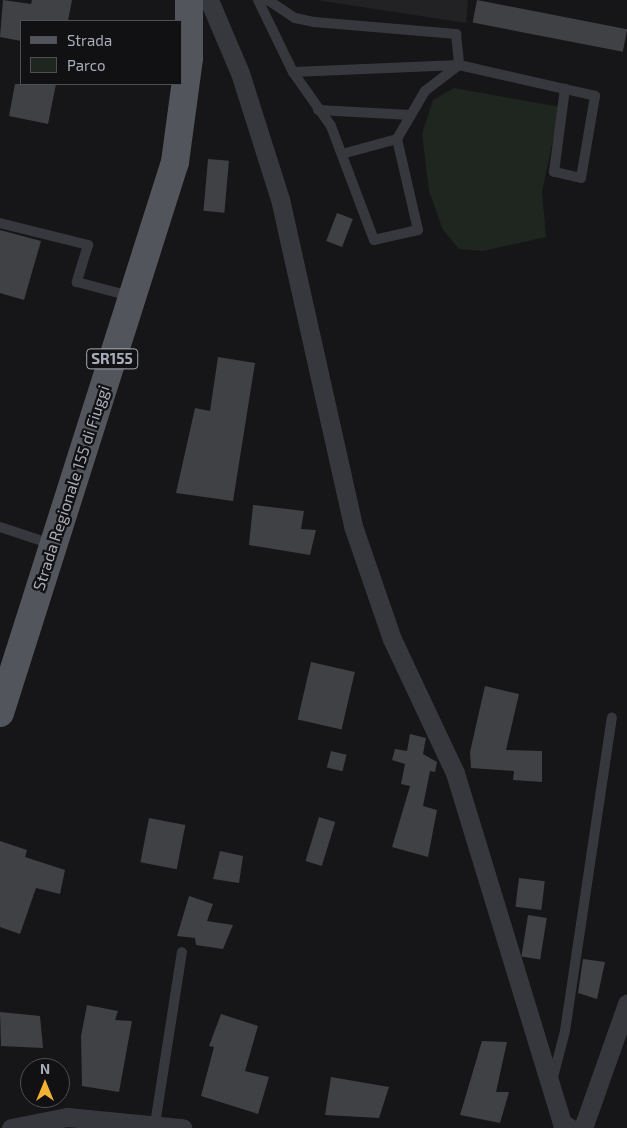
<!DOCTYPE html>
<html>
<head>
<meta charset="utf-8">
<style>
  body { margin:0 }
  #map { position:relative; width:627px; height:1128px; overflow:hidden; background:#161618; font-family:"Exo 2",sans-serif }
  div>[style] { position:absolute }
  .built>* { inset:0; background:#222225 }
  .green>* { inset:0; background:#1e261f }
  .building>* { inset:0; background:#404145; transform-origin:0 0 }
  .service>* { height:10px; margin:-5px; padding:0 5px; transform-origin:5px; border-radius:5px; background:#37383d }
  .minor>* { height:19px; margin:-9.5px; padding:0 9.5px; transform-origin:9.5px; border-radius:9.5px; background:#37383d }
  .primary>* { height:28px; margin:-14px; padding:0 14px; transform-origin:14px; border-radius:14px; background:#53555c }
  span { translate:-50% -50%; white-space:nowrap; text-align:center; line-height:1.15; -webkit-text-stroke:4.5px #111113; paint-order:stroke }
  .shield-label span { padding:1px 4px; background:#111113; border:1px solid; border-radius:4px; -webkit-text-stroke-width:0 }
  .shield-label { font-size:15px; color:#a8adb8; font-weight:700 }
  .street-label { font-size:16px; color:#a8adb8 }
  .legend { position:absolute; left:20px; top:20px; width:162px; height:65px; box-sizing:border-box; background:#111113; border:1px solid #4d4f55; margin:0; padding:6px 9px; list-style:none; font-size:15px; color:#a8adb8 }
  .legend li { display:flex; align-items:center; gap:10px; height:25px }
  .legend b { width:25px; border:1px solid #4d4f55 }
  .north { position:absolute; left:20px; top:1058px; width:50px; height:50px; box-sizing:border-box; background:#111113; border:1px solid #4d4f55; border-radius:50%; rotate:0deg; font-size:14px; font-weight:700; line-height:20px; text-align:center; color:#a8adb8 }
  .north::after { content:''; display:block; margin:auto; width:18px; height:22px; background:#f2b134; clip-path:polygon(50% 0,100% 100%,50% 72%,0 100%) }
</style>
</head>
<body>
<div id="map">
  <div class="built">
    <div style="clip-path:polygon(316px 0,468px 0,466px 23px)"></div>
  </div>
  <div class="green">
    <div style="clip-path:polygon(454px 88px,560px 107px,542px 192px,546px 237px,483px 251px,459px 249px,443px 230px,429px 191px,422px 134px,433px 100px)"></div>
  </div>
  <div class="building">
    <div style="clip-path:polygon(3px 0,31px 4px,32px 0,72px 0,68px 21px,21px 21px,21px 41px,0 37px)"></div>
    <div style="left:477px;top:0;width:153px;height:23px;rotate:11deg"></div>
    <div style="clip-path:polygon(15px 84px,56px 84px,48px 124px,9px 116px)"></div>
    <div style="left:208px;top:159px;width:21px;height:52px;rotate:5deg"></div>
    <div style="left:337px;top:213px;width:17px;height:30px;rotate:21deg"></div>
    <div style="clip-path:polygon(0 230px,41px 241px,24px 300px,0 293px)"></div>
    <div style="clip-path:polygon(218px 357px,255px 363px,233px 501px,176px 493px,195px 408px,210px 411px)"></div>
    <div style="clip-path:polygon(253px 505px,304px 511px,301px 529px,316px 530px,310px 555px,249px 545px)"></div>
    <div style="left:311px;top:662px;width:45px;height:59px;rotate:13deg"></div>
    <div style="clip-path:polygon(485px 686px,519px 694px,506px 750px,542px 751px,542px 782px,513px 780px,514px 771px,471px 768px,470px 752px)"></div>
    <div style="clip-path:polygon(410px 734px,426px 738px,423px 754px,437px 762px,435px 772px,430px 771px,423px 806px,437px 810px,428px 857px,392px 847px,410px 786px,401px 784px,405px 764px,392px 760px,395px 749px,407px 751px)"></div>
    <div style="left:331px;top:751px;width:16px;height:17px;rotate:14deg"></div>
    <div style="left:319px;top:817px;width:17px;height:46px;rotate:17deg"></div>
    <div style="left:149px;top:818px;width:37px;height:45px;rotate:11deg"></div>
    <div style="clip-path:polygon(0 841px,27px 850px,25px 857px,65px 870px,60px 894px,36px 888px,20px 934px,0 927px)"></div>
    <div style="clip-path:polygon(220px 851px,243px 856px,239px 883px,213px 879px)"></div>
    <div style="left:519px;top:878px;width:26px;height:29px;rotate:7deg"></div>
    <div style="clip-path:polygon(189px 896px,213px 904px,207px 921px,233px 925px,223px 949px,196px 945px,195px 938px,177px 936px)"></div>
    <div style="left:528px;top:915px;width:19px;height:42px;rotate:9deg"></div>
    <div style="clip-path:polygon(583px 959px,605px 962px,597px 999px,578px 993px)"></div>
    <div style="clip-path:polygon(87px 1005px,118px 1011px,115px 1020px,132px 1021px,119px 1092px,82px 1086px,81px 1036px)"></div>
    <div style="clip-path:polygon(0 1012px,40px 1016px,43px 1048px,1px 1046px)"></div>
    <div style="clip-path:polygon(221px 1014px,258px 1026px,245px 1071px,269px 1077px,258px 1114px,201px 1096px,214px 1047px,209px 1046px)"></div>
    <div style="clip-path:polygon(482px 1041px,507px 1042px,496px 1092px,509px 1092px,500px 1123px,460px 1115px)"></div>
    <div style="clip-path:polygon(331px 1077px,389px 1087px,379px 1118px,325px 1115px)"></div>
  </div>
  <div class="service">
    <div style="left:258px;top:0;width:80px;rotate:64.1deg"></div>
    <div style="left:293px;top:72px;width:166px;rotate:-2.4deg"></div>
    <div style="left:459px;top:65px;width:109px;rotate:12.8deg"></div>
    <div style="left:565px;top:89px;width:31px;rotate:13deg"></div>
    <div style="left:595px;top:96px;width:83px;rotate:99.7deg"></div>
    <div style="left:581px;top:178px;width:28px;rotate:-167deg"></div>
    <div style="left:554px;top:172px;width:84px;rotate:-82.5deg"></div>
    <div style="left:268px;top:0;width:32px;rotate:34deg"></div>
    <div style="left:295px;top:18px;width:19px;rotate:12deg"></div>
    <div style="left:314px;top:22px;width:143px;rotate:4.8deg"></div>
    <div style="left:456px;top:34px;width:31px;rotate:84deg"></div>
    <div style="left:459px;top:65px;width:43px;rotate:142.6deg"></div>
    <div style="left:425px;top:91px;width:56px;rotate:120.3deg"></div>
    <div style="left:397px;top:139px;width:93px;rotate:77deg"></div>
    <div style="left:418px;top:230px;width:45px;rotate:167.2deg"></div>
    <div style="left:374px;top:240px;width:122px;rotate:-110.7deg"></div>
    <div style="left:331px;top:126px;width:66px;rotate:-125.1deg"></div>
    <div style="left:318px;top:110px;width:93px;rotate:3.1deg"></div>
    <div style="left:342px;top:154px;width:57px;rotate:-15.3deg"></div>
    <div style="left:0;top:223px;width:91px;rotate:14deg"></div>
    <div style="left:88px;top:245px;width:39px;rotate:107deg"></div>
    <div style="left:77px;top:282px;width:55px;rotate:14.8deg"></div>
    <div style="left:0;top:527px;width:54px;rotate:18.4deg"></div>
    <div style="left:552px;top:1081px;width:52px;rotate:-75.4deg"></div>
    <div style="left:565px;top:1031px;width:317px;rotate:-81.5deg"></div>
    <div style="left:155px;top:1124px;width:174px;rotate:-81.1deg"></div>
  </div>
  <div class="minor">
    <div style="left:209px;top:0;width:79px;rotate:67deg"></div>
    <div style="left:240px;top:73px;width:132px;rotate:72.4deg"></div>
    <div style="left:280px;top:199px;width:335px;rotate:77.4deg"></div>
    <div style="left:353px;top:526px;width:120px;rotate:71deg"></div>
    <div style="left:392px;top:639px;width:148px;rotate:64.8deg"></div>
    <div style="left:455px;top:773px;width:366px;rotate:73deg"></div>
    <div style="left:562px;top:1123px;width:9px;rotate:32deg"></div>
    <div style="left:11px;top:1128px;width:57px;rotate:-11.1deg"></div>
    <div style="left:67px;top:1117px;width:116px;rotate:5.5deg"></div>
    <div style="left:583px;top:1128px;width:132px;rotate:-70.5deg"></div>
  </div>
  <div class="primary">
    <div style="left:0;top:713px;width:578px;rotate:-72.38deg"></div>
    <div style="left:175px;top:162px;width:105px;rotate:-82.3deg"></div>
    <div style="left:189px;top:58px;width:58px;rotate:-90deg"></div>
  </div>
  <div class="shield-label">
    <span style="left:112px;top:359px">SR155</span>
  </div>
  <div class="street-label">
    <span style="left:71px;top:488px;rotate:-72deg">Strada Regionale 155 di Fiuggi</span>
  </div>
  <ul class="legend">
  <li><b style="height:6px;background:#53555c"></b>Strada</li>
  <li><b style="height:14px;background:#1e261f"></b>Parco</li>
  </ul>
  <div class="north">N</div>
</div>
</body>
</html>
